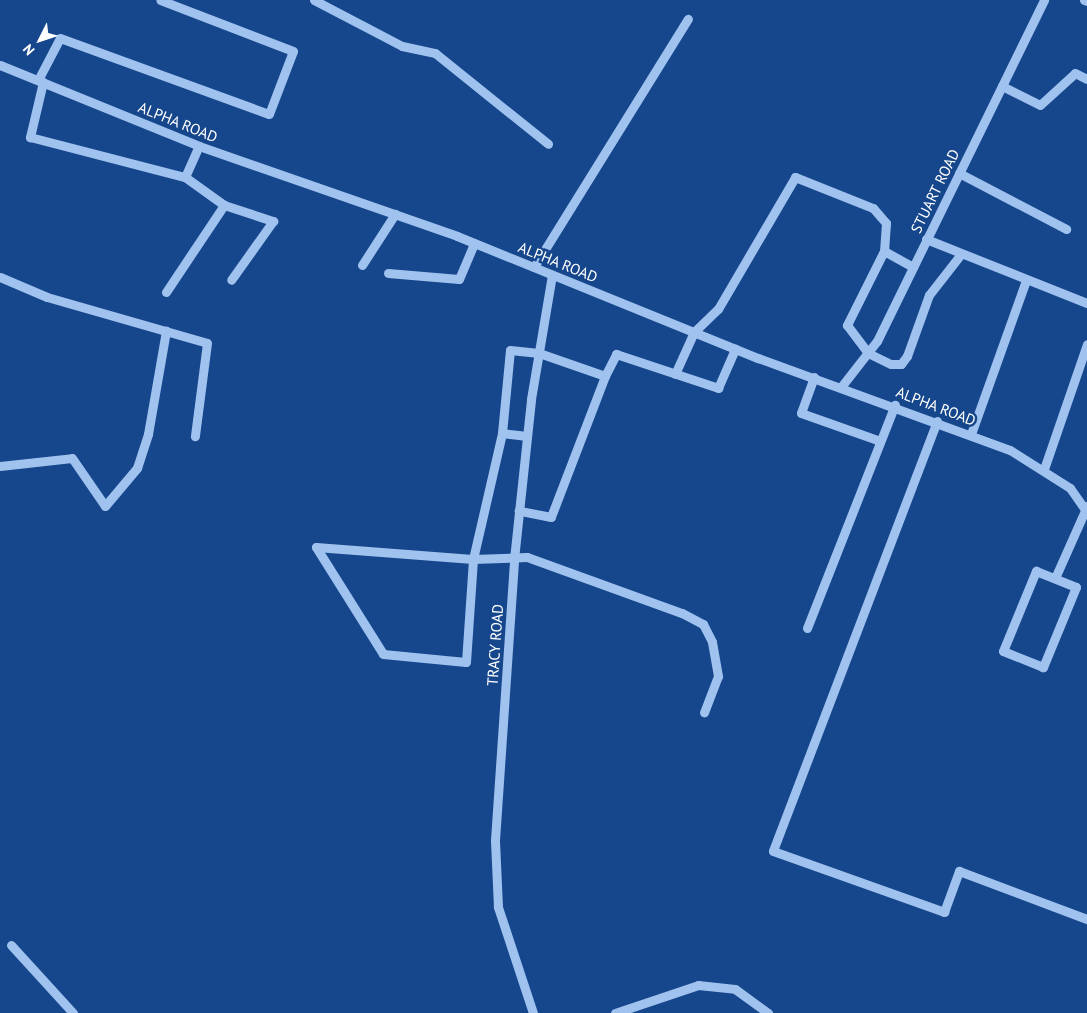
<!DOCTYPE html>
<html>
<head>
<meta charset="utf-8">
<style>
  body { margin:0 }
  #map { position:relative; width:1087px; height:1013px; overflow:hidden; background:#16478c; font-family:"PT Sans",sans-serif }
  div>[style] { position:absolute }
  .minor>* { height:9px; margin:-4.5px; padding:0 4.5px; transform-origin:4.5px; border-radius:4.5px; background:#a0c2ef }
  span { translate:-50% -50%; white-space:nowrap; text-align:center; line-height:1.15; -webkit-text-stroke:5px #16478c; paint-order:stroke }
  .street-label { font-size:15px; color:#fff }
  .north { position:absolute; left:15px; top:15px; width:50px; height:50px; -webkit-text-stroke:4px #16478c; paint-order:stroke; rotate:229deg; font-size:14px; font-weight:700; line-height:20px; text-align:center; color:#fff }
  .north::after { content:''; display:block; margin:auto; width:18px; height:22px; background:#fff; clip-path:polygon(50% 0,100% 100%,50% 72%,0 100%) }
</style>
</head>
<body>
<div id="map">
  <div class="minor">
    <div style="left:314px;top:0;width:99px;rotate:27.6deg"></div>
    <div style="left:402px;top:46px;width:34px;rotate:12deg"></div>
    <div style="left:435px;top:53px;width:145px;rotate:38.8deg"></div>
    <div style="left:1084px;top:0;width:3px;rotate:18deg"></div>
    <div style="left:0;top:65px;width:215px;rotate:22.1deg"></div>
    <div style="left:199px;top:146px;width:273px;rotate:19.2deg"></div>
    <div style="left:457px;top:236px;width:325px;rotate:22.1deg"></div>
    <div style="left:758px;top:358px;width:268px;rotate:20.1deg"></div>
    <div style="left:1010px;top:450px;width:71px;rotate:32.3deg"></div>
    <div style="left:1070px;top:488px;width:29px;rotate:55deg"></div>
    <div style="left:38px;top:80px;width:47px;rotate:-62.4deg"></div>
    <div style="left:60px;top:38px;width:222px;rotate:20deg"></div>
    <div style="left:269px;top:114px;width:67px;rotate:-69.1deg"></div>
    <div style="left:293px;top:51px;width:142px;rotate:-159deg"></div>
    <div style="left:43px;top:82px;width:57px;rotate:103.3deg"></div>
    <div style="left:30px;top:137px;width:160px;rotate:14.5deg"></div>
    <div style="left:185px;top:177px;width:34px;rotate:-66deg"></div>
    <div style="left:1002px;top:86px;width:42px;rotate:26.6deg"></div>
    <div style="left:1040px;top:105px;width:47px;rotate:-42.4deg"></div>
    <div style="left:1075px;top:73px;width:13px;rotate:27deg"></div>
    <div style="left:959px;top:173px;width:121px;rotate:27.6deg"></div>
    <div style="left:185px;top:177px;width:48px;rotate:35.7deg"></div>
    <div style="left:224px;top:205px;width:52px;rotate:18.1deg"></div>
    <div style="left:273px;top:221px;width:72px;rotate:125.4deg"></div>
    <div style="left:926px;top:239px;width:173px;rotate:21.7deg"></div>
    <div style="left:362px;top:265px;width:61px;rotate:-57.1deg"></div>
    <div style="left:534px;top:267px;width:292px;rotate:-58.2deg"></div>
    <div style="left:913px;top:267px;width:33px;rotate:-151deg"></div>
    <div style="left:884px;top:251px;width:83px;rotate:116.6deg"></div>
    <div style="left:847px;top:325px;width:35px;rotate:53deg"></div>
    <div style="left:868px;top:353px;width:25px;rotate:26deg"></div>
    <div style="left:891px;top:364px;width:10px"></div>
    <div style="left:901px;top:364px;width:10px;rotate:-53deg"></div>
    <div style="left:907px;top:356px;width:65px;rotate:-70.2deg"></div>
    <div style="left:929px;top:295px;width:52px;rotate:-52deg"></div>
    <div style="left:388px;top:273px;width:71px;rotate:4.8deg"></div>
    <div style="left:459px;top:279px;width:39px;rotate:-67deg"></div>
    <div style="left:0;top:277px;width:51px;rotate:23.1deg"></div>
    <div style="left:47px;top:297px;width:166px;rotate:16deg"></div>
    <div style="left:207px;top:343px;width:94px;rotate:97.4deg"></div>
    <div style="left:166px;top:292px;width:105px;rotate:-56.3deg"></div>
    <div style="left:675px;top:374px;width:46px;rotate:-65.7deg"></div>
    <div style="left:694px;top:332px;width:33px;rotate:-44deg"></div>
    <div style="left:718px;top:309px;width:153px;rotate:-59.7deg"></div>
    <div style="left:795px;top:177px;width:84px;rotate:21.7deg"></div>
    <div style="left:873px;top:208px;width:20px;rotate:49deg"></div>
    <div style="left:886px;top:223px;width:28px;rotate:94deg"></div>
    <div style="left:605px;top:376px;width:25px;rotate:-63deg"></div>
    <div style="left:616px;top:354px;width:108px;rotate:18.4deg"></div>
    <div style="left:718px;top:388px;width:43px;rotate:-66.4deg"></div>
    <div style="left:814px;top:377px;width:38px;rotate:110deg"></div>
    <div style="left:801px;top:413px;width:84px;rotate:19.5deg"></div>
    <div style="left:841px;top:387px;width:58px;rotate:-52deg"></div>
    <div style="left:877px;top:341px;width:380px;rotate:-63.9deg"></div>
    <div style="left:937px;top:421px;width:460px;rotate:110.9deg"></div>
    <div style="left:773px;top:851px;width:182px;rotate:19.6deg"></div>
    <div style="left:944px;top:912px;width:44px;rotate:-69.9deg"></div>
    <div style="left:959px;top:871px;width:137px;rotate:20.6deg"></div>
    <div style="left:502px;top:433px;width:25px;rotate:7deg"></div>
    <div style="left:971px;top:434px;width:164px;rotate:-70.3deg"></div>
    <div style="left:0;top:466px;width:72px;rotate:-6.3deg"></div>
    <div style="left:72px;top:458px;width:58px;rotate:55.5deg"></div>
    <div style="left:105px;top:506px;width:50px;rotate:-49.9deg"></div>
    <div style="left:137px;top:468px;width:36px;rotate:-72deg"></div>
    <div style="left:148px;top:434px;width:105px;rotate:-80.1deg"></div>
    <div style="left:1044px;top:469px;width:132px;rotate:-71deg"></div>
    <div style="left:316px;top:547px;width:126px;rotate:57.9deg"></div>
    <div style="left:383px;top:654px;width:83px;rotate:5.5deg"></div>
    <div style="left:466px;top:662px;width:103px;rotate:-86.1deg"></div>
    <div style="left:473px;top:559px;width:129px;rotate:-77deg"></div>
    <div style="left:502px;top:433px;width:83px;rotate:-84.5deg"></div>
    <div style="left:510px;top:350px;width:29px;rotate:6deg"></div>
    <div style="left:539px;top:353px;width:70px;rotate:19.2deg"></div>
    <div style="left:605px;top:376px;width:151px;rotate:111deg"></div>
    <div style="left:551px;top:517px;width:33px;rotate:-169deg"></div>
    <div style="left:316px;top:547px;width:157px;rotate:4.4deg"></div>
    <div style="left:473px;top:559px;width:54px;rotate:-2.1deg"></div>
    <div style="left:527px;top:557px;width:165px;rotate:19.9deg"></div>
    <div style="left:682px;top:613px;width:24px;rotate:28deg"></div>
    <div style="left:703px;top:624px;width:20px;rotate:63deg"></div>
    <div style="left:712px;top:642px;width:35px;rotate:80deg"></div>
    <div style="left:718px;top:676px;width:39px;rotate:111deg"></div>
    <div style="left:1036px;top:571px;width:43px;rotate:21.8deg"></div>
    <div style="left:1076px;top:587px;width:87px;rotate:112.4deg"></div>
    <div style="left:1043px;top:667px;width:43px;rotate:-158.2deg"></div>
    <div style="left:1003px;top:651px;width:87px;rotate:-67.6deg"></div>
    <div style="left:1055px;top:578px;width:79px;rotate:-66deg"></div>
    <div style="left:807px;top:628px;width:240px;rotate:-68.5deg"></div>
    <div style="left:11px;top:945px;width:92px;rotate:47.6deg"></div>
    <div style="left:533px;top:1013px;width:112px;rotate:-108.3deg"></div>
    <div style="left:498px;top:907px;width:67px;rotate:-92.6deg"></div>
    <div style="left:495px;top:840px;width:282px;rotate:-86.1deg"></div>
    <div style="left:514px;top:559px;width:161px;rotate:-83.9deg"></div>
    <div style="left:531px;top:399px;width:126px;rotate:-80.4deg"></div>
    <div style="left:615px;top:1013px;width:88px;rotate:-18.6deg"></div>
    <div style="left:698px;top:985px;width:37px;rotate:6deg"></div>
    <div style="left:735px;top:989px;width:41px;rotate:36deg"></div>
  </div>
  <div class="street-label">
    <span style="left:178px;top:122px;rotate:22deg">ALPHA ROAD</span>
    <span style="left:935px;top:191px;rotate:-64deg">STUART ROAD</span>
    <span style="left:558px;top:262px;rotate:22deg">ALPHA ROAD</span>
    <span style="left:936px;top:406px;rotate:21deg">ALPHA ROAD</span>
    <span style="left:495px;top:645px;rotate:-86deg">TRACY ROAD</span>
  </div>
  <div class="north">N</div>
</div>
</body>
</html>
